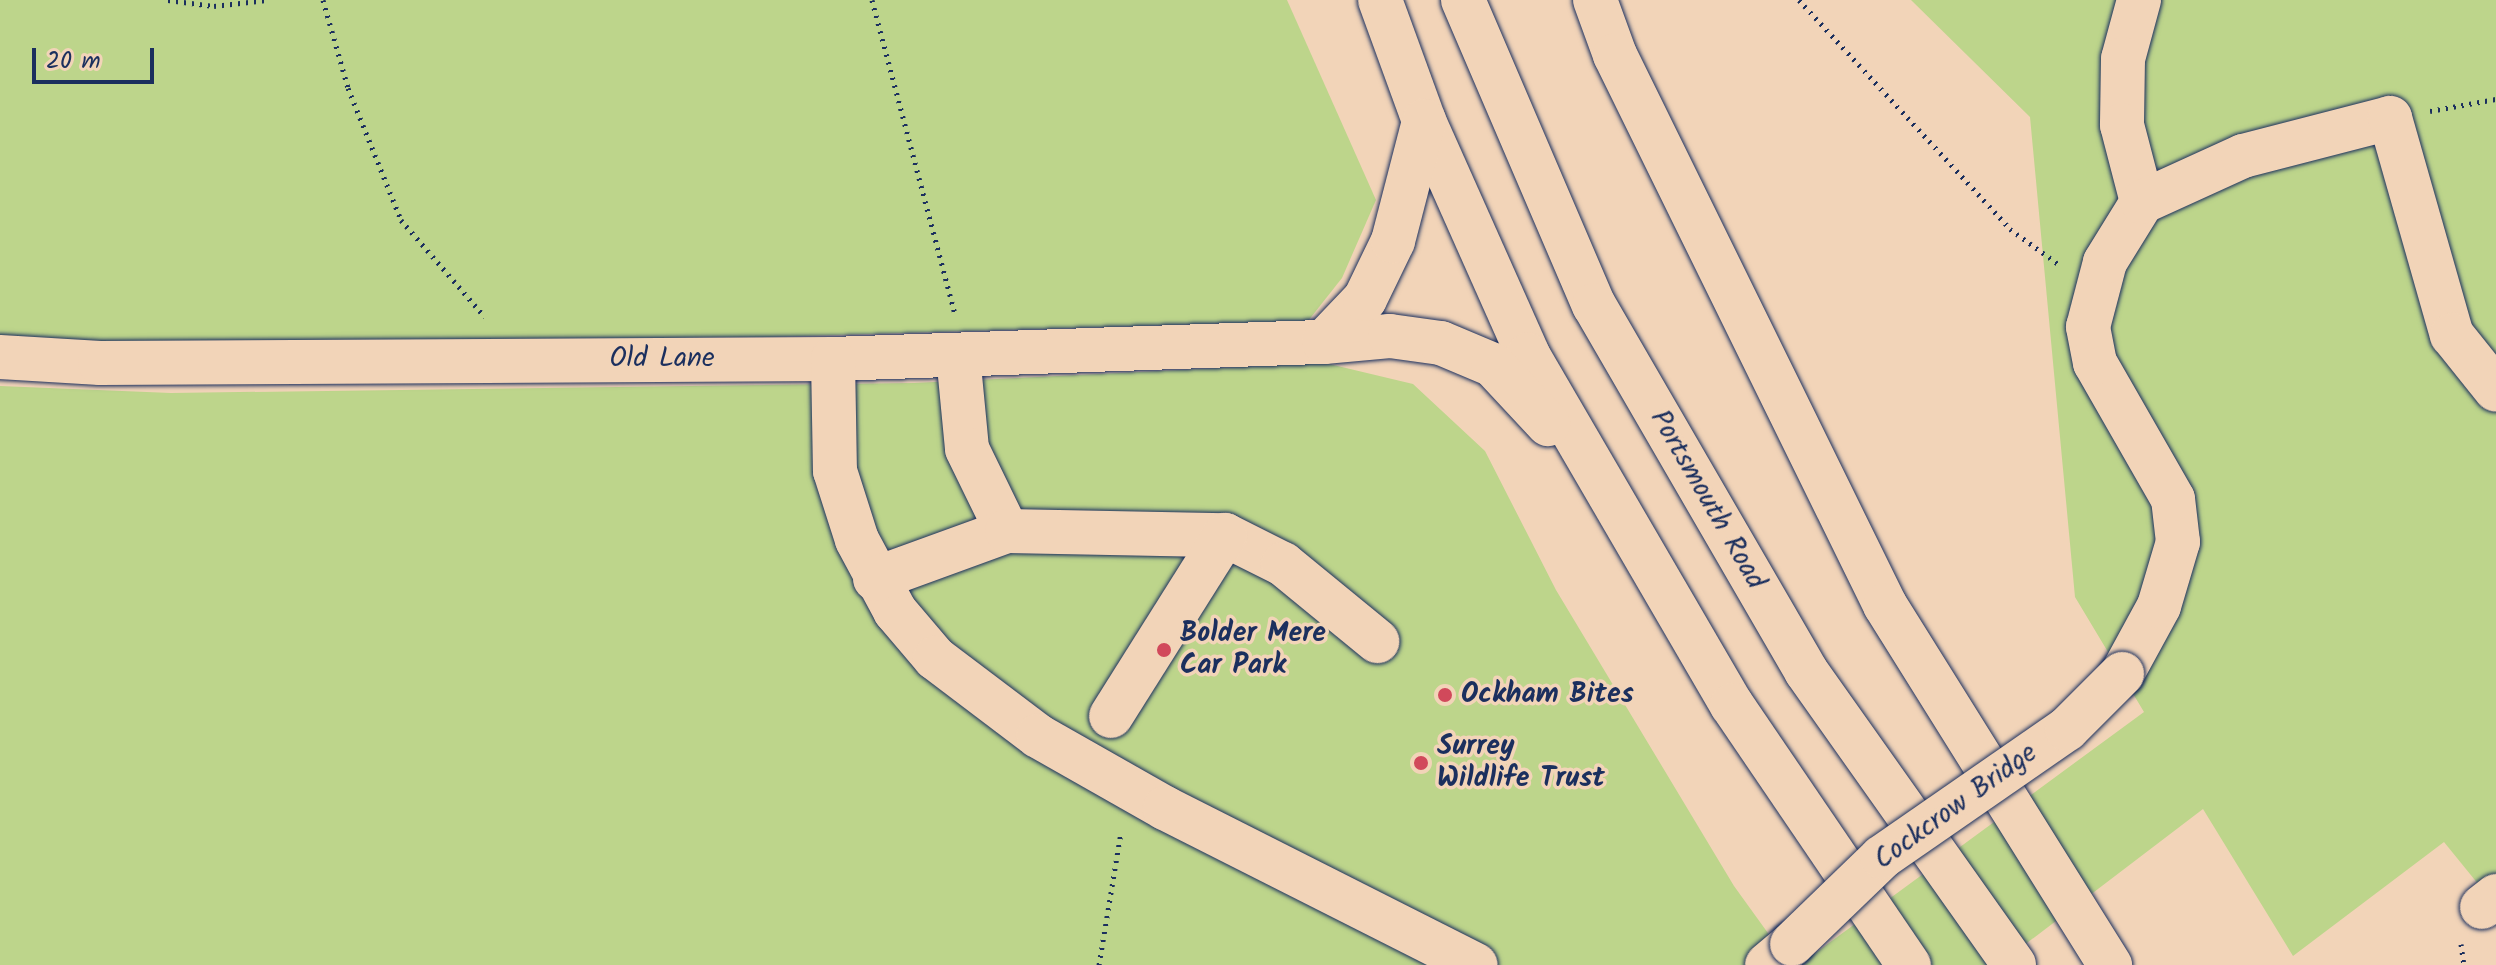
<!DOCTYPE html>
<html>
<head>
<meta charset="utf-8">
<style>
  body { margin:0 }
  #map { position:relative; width:2496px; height:965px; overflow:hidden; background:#f2d4b8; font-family:Kalam,sans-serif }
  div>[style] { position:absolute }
  .green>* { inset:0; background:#bdd58b }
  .path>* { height:5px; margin-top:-2.5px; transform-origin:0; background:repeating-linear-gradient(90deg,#1b2f5e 0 2px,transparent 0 8px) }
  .roads { filter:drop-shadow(0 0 2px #1b2f5e) drop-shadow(0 0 2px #1b2f5e) }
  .minor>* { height:44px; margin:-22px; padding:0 22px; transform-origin:22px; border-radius:22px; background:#f2d4b8 }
  .highway>* { height:44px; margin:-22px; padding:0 22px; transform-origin:22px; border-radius:22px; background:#f2d4b8 }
  .bridges { filter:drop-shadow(0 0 2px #1b2f5e) drop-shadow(0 0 2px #1b2f5e) }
  .minor-bridge>* { height:44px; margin:-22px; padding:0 22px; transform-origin:22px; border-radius:22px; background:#f2d4b8 }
  .dots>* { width:22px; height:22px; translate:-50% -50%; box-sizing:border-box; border:4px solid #f2d4b8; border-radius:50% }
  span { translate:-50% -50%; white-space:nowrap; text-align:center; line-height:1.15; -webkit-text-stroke:7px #f2d4b8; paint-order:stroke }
  .street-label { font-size:28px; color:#1b2f5e }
  .poi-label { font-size:28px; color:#1b2f5e; font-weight:700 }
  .left { translate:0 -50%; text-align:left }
  .scale { position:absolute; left:32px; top:48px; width:122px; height:36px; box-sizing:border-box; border:4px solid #1b2f5e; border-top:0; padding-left:10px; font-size:24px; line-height:28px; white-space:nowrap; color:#1b2f5e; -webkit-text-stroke:6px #f2d4b8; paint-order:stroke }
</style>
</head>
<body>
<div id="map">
  <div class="green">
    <div style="clip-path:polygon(0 0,1287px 0,1376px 200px,1342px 278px,1308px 321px,769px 337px,164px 344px,0 337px)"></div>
    <div style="clip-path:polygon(1911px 0,2496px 0,2496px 906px,2444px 842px,2293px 956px,2203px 809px,1998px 965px,1799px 965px,2144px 712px,2075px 597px,2030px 117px)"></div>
    <div style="clip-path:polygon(1325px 363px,1413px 384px,1485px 451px,1556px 590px,1734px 886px,1791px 965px,0 965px,0 386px,171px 393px,914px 383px)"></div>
  </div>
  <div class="path">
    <div style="left:168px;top:0;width:46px;rotate:7.4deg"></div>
    <div style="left:214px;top:6px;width:53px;rotate:-6.5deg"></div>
    <div style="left:323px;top:0;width:91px;rotate:74.1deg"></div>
    <div style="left:348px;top:88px;width:142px;rotate:68.1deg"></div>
    <div style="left:401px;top:220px;width:128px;rotate:49.1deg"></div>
    <div style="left:872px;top:0;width:325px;rotate:75.2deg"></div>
    <div style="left:1799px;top:0;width:311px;rotate:47.3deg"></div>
    <div style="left:2010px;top:229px;width:63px;rotate:36deg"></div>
    <div style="left:2430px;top:111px;width:67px;rotate:-10.3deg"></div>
    <div style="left:2461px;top:944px;width:21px;rotate:82deg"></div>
    <div style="left:1099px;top:965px;width:135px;rotate:-80.6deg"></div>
  </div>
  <div class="roads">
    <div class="minor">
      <div style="left:2139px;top:0;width:61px;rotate:105.2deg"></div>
      <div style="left:2123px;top:59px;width:66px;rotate:90.9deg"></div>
      <div style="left:2122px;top:125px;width:80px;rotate:75.4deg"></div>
      <div style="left:958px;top:355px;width:94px;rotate:84.5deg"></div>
      <div style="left:967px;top:449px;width:91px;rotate:64deg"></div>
      <div style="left:0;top:357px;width:100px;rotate:3.4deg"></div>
      <div style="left:100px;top:363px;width:733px;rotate:-0.31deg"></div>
      <div style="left:833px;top:359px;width:491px;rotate:-2deg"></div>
      <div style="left:833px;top:359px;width:112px;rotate:89deg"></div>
      <div style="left:835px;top:471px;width:72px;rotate:72.3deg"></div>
      <div style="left:857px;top:540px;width:81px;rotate:61.8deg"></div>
      <div style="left:895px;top:611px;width:62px;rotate:49.6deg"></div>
      <div style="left:935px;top:658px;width:129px;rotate:37.1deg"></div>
      <div style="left:1038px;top:736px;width:146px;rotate:29.6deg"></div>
      <div style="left:1165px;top:808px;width:348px;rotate:26.8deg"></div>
      <div style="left:875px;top:579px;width:140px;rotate:-20deg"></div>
      <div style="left:1007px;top:531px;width:218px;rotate:1.1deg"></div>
      <div style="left:1225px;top:535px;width:65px;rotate:26.6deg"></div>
      <div style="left:1283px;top:564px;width:122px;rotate:39.3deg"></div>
      <div style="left:2122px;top:674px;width:77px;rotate:-61.4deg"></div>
      <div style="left:2159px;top:606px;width:67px;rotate:-73.5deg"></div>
      <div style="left:2178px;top:542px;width:43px;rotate:-96.6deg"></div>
      <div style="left:2173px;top:499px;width:157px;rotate:-119.8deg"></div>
      <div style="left:2095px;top:363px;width:37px;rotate:-101deg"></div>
      <div style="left:2088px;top:327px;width:67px;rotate:-75.3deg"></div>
      <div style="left:2105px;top:262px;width:70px;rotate:-58.3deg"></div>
      <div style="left:2142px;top:202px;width:111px;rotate:-24.5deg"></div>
      <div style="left:2243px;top:156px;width:152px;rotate:-14.5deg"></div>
      <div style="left:2390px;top:118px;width:226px;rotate:74.1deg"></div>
      <div style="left:2452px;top:335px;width:70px;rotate:51.3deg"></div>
      <div style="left:1111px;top:716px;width:214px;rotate:-57.8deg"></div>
      <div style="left:2482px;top:907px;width:18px;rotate:-38deg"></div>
      <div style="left:1767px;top:965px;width:33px;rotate:-40deg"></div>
    </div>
    <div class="highway">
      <div style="left:1380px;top:0;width:129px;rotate:70deg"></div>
      <div style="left:1424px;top:121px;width:256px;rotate:66deg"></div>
      <div style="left:1528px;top:355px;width:405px;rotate:59.8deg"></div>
      <div style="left:1732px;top:705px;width:315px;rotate:55.8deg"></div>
      <div style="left:1463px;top:0;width:332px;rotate:66.8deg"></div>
      <div style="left:1594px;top:305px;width:423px;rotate:59.9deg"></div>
      <div style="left:1806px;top:671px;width:360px;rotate:54.7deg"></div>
      <div style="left:1595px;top:0;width:59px;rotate:70deg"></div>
      <div style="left:1615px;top:55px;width:613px;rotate:63.85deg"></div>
      <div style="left:1885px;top:605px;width:425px;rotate:58deg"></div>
      <div style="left:1324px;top:342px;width:66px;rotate:-5.2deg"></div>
      <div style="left:1390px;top:336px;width:51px;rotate:7.8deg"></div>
      <div style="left:1441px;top:343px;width:56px;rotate:22.9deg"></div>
      <div style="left:1493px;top:365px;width:81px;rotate:47deg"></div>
      <div style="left:1324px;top:342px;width:59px;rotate:-46.4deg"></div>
      <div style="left:1365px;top:299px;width:64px;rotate:-64.2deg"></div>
      <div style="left:1393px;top:241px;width:124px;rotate:-75.5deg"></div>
    </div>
  </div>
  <div class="bridges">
    <div class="minor-bridge">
      <div style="left:1792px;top:944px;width:125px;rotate:-44deg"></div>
      <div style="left:1882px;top:857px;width:225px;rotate:-34.7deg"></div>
      <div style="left:2067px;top:729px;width:78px;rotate:-45deg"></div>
    </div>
  </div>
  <div class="dots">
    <div style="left:1164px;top:650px;background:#d1495b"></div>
    <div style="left:1445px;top:695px;background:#d1495b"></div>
    <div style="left:1421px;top:763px;background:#d1495b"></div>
  </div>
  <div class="street-label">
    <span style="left:662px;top:359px">Old Lane</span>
    <span style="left:1707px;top:500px;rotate:60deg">Portsmouth Road</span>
    <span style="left:1956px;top:807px;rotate:-36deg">Cockcrow Bridge</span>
  </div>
  <div class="poi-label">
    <span class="left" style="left:1180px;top:650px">Bolder Mere<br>Car Park</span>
    <span class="left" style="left:1461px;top:695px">Ockham Bites</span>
    <span class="left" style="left:1437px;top:763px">Surrey<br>Wildlife Trust</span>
  </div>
  <div class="scale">20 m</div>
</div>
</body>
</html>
